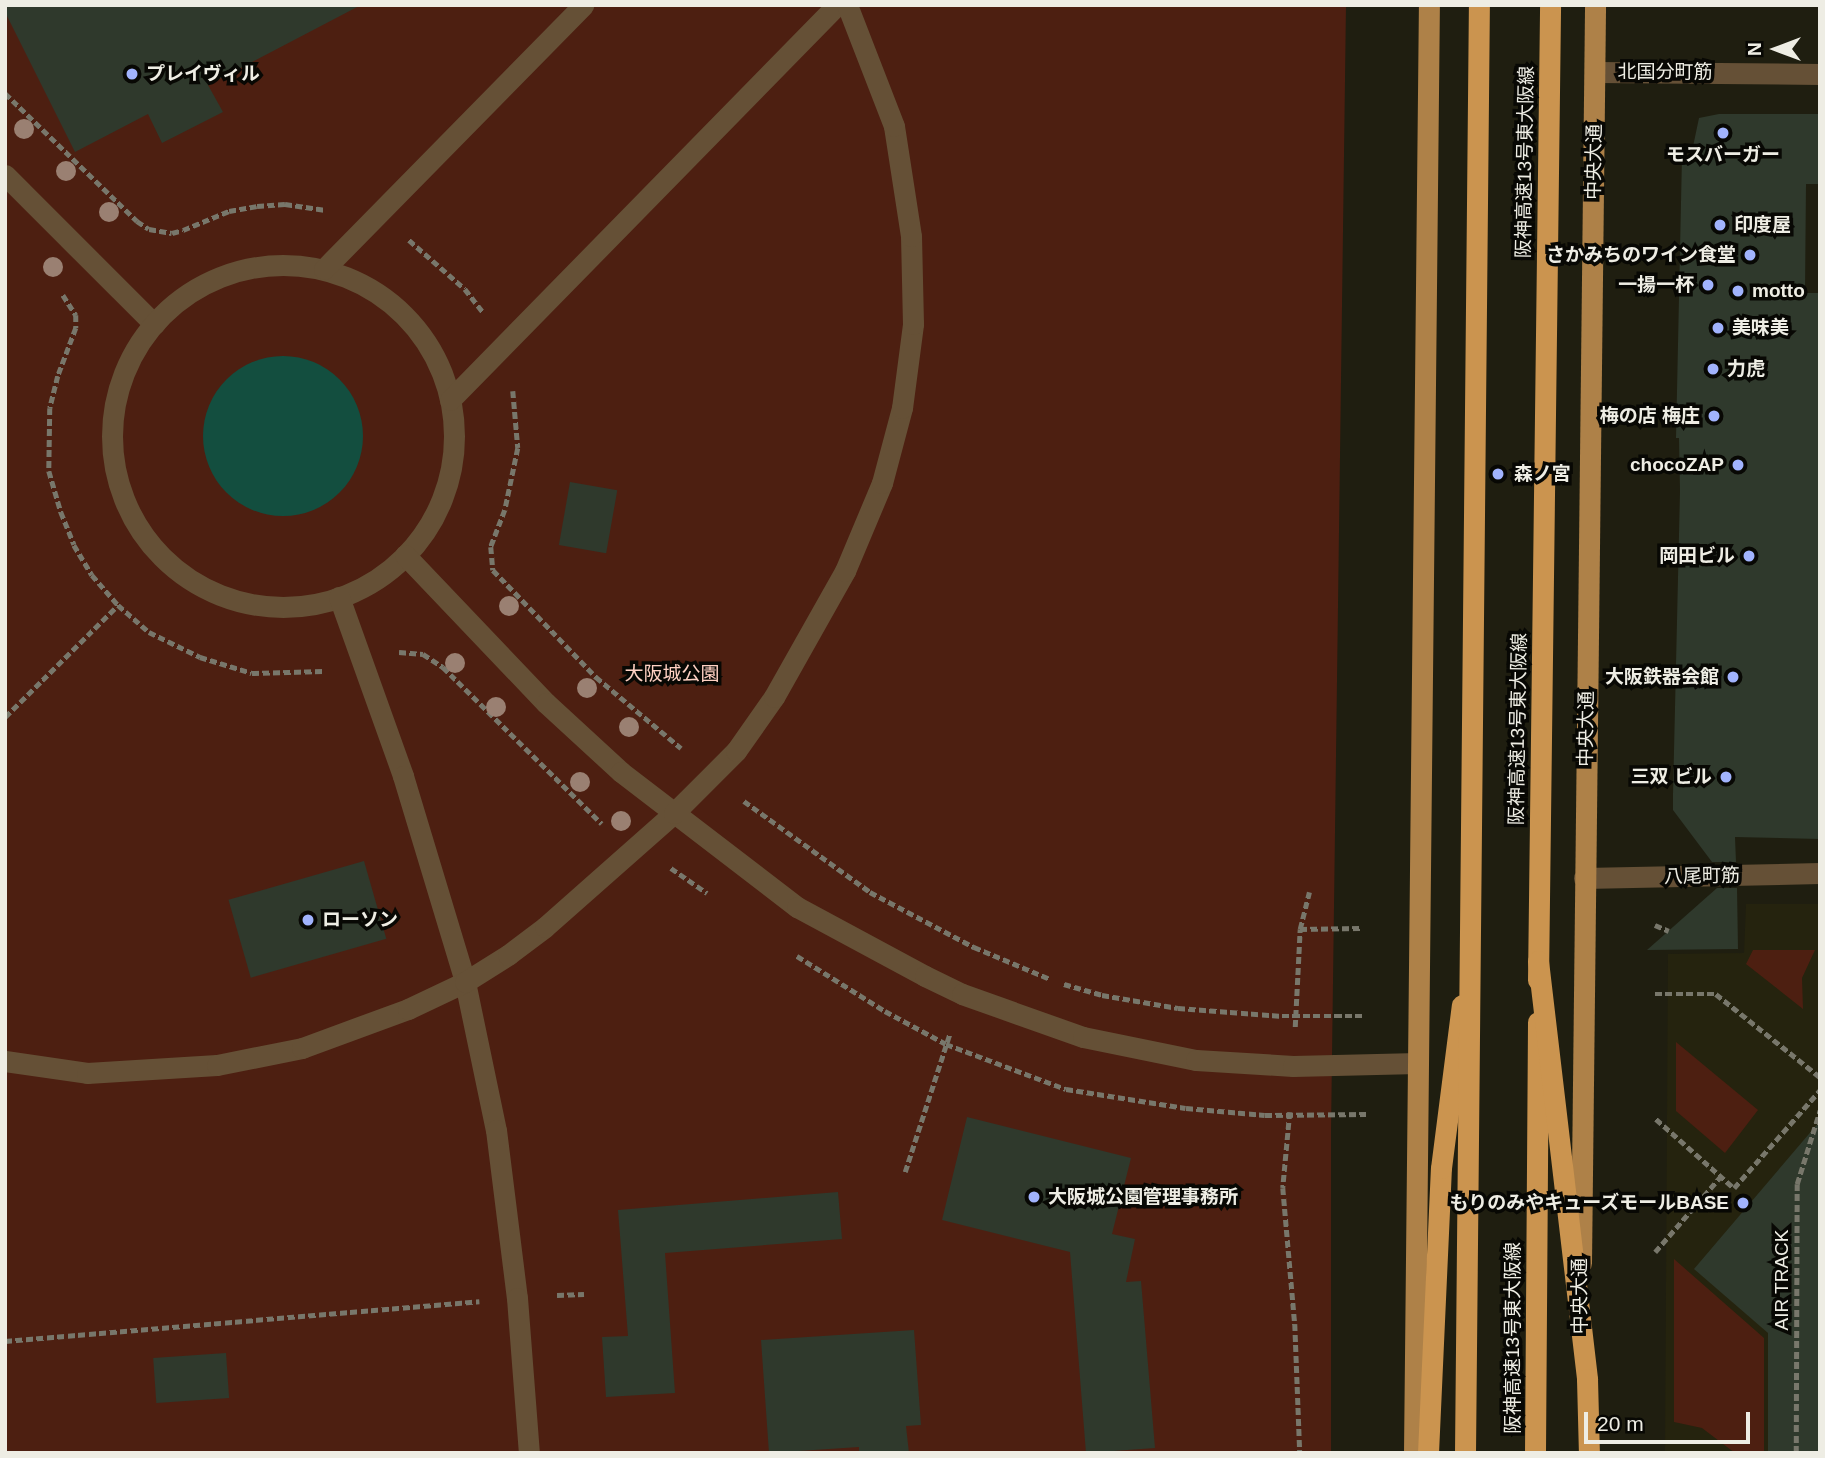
<!DOCTYPE html>
<html>
<head>
<meta charset="utf-8">
<style>
  body { margin:0 }
  #map { position:relative; width:1825px; height:1458px; overflow:hidden; background:#1f1e10; font-family:Arial,"Noto Sans JP",sans-serif }
  div>[style] { position:absolute }
  .built>* { inset:0; background:#25230e }
  .green>* { inset:0; background:#4d1f11 }
  .water>* { inset:0; background:#134e3f }
  .round { border-radius:50% }
  .building>* { inset:0; background:#2f392c; transform-origin:0 0 }
  .path>* { height:4.5px; margin-top:-2.25px; transform-origin:0; background:repeating-linear-gradient(90deg,#78776b 0 7px,transparent 0 10.5px) }
  .minor>* { height:21px; margin:-10.5px; padding:0 10.5px; transform-origin:10.5px; border-radius:10.5px; background:#655036 }
  .minor>.ring { margin:-10.5px; padding:0; box-sizing:content-box; background:none; border:21px solid #655036; border-radius:50% }
  .major>* { height:21px; margin:-10.5px; padding:0 10.5px; transform-origin:10.5px; border-radius:10.5px; background:#ae8148 }
  .highway>* { height:21px; margin:-10.5px; padding:0 10.5px; transform-origin:10.5px; border-radius:10.5px; background:#cb944f }
  .highway-bridge>* { height:21px; margin:-10.5px; padding:0 10.5px; transform-origin:10.5px; border-radius:10.5px; background:#cb944f }
  .trees>* { width:20px; height:20px; margin:-10px; border-radius:50%; background:#9a8072 }
  .dots>* { width:19px; height:19px; translate:-50% -50%; box-sizing:border-box; border:4px solid #080804; border-radius:50% }
  span { translate:-50% -50%; white-space:nowrap; text-align:center; line-height:1.15; -webkit-text-stroke:7px #080804; paint-order:stroke }
  .street-label { font-size:19px; color:#eeede4 }
  .poi-label { font-size:19px; color:#eeede4; font-weight:700 }
  .left { translate:0 -50%; text-align:left }
  .right { translate:-100% -50%; text-align:right }
  .park-label { font-size:19px; color:#ffd1c3 }
  .frame { position:absolute; inset:0; border:7px solid #eeede4; pointer-events:none }
  .north { position:absolute; left:1741px; top:14px; width:70px; height:70px; -webkit-text-stroke:5px #080804; paint-order:stroke; rotate:270deg; font-size:19px; font-weight:700; line-height:28px; text-align:center; color:#eeede4 }
  .north::after { content:''; display:block; margin:auto; width:24px; height:32px; background:#eeede4; clip-path:polygon(50% 0,100% 100%,50% 72%,0 100%) }
  .scale { position:absolute; left:1584px; top:1412px; width:166px; height:32px; box-sizing:border-box; border:4px solid #eeede4; border-top:0; padding-left:9px; font-size:21px; line-height:24px; white-space:nowrap; color:#eeede4; -webkit-text-stroke:5px #080804; paint-order:stroke }
</style>
</head>
<body>
<div id="map">
  <div class="built">
    <div style="clip-path:polygon(1746px 904px,1820px 904px,1820px 1453px,1665px 1453px,1668px 954px,1744px 953px)"></div>
  </div>
  <div class="green">
    <div style="clip-path:polygon(5px 5px,1346px 5px,1331px 1132px,1331px 1453px,5px 1453px)"></div>
    <div style="clip-path:polygon(1753px 950px,1815px 950px,1802px 978px,1803px 1009px,1746px 964px)"></div>
    <div style="clip-path:polygon(1676px 1042px,1758px 1110px,1725px 1153px,1676px 1111px)"></div>
    <div style="clip-path:polygon(1674px 1259px,1764px 1338px,1764px 1453px,1735px 1453px,1702px 1428px,1674px 1422px)"></div>
  </div>
  <div class="water">
    <div class="round" style="left:203px;top:356px;width:160px;height:160px"></div>
  </div>
  <div class="building">
    <div style="clip-path:polygon(5px 5px,361px 5px,208px 85px,223px 112px,162px 143px,148px 114px,75px 152px,5px 12px)"></div>
    <div style="clip-path:polygon(1719px 114px,1820px 114px,1820px 184px,1806px 184px,1805px 293px,1820px 293px,1820px 839px,1735px 837px,1736px 862px,1712px 862px,1673px 810px,1673px 795px,1680px 491px,1679px 438px,1676px 438px,1682px 156px,1691px 156px,1699px 118px)"></div>
    <div style="left:570px;top:482px;width:48px;height:64px;rotate:10deg"></div>
    <div style="left:364px;top:861px;width:81px;height:141px;rotate:74deg"></div>
    <div style="clip-path:polygon(1717px 888px,1737px 888px,1738px 949px,1647px 950px)"></div>
    <div style="clip-path:polygon(967px 1117px,1131px 1158px,1112px 1234px,1135px 1239px,1126px 1282px,1141px 1281px,1155px 1448px,1086px 1453px,1070px 1252px,942px 1220px)"></div>
    <div style="clip-path:polygon(1820px 1121px,1820px 1453px,1768px 1453px,1768px 1333px,1694px 1269px)"></div>
    <div style="clip-path:polygon(838px 1192px,842px 1239px,665px 1253px,675px 1393px,606px 1397px,602px 1337px,628px 1336px,618px 1210px)"></div>
    <div style="clip-path:polygon(914px 1330px,921px 1425px,906px 1426px,909px 1453px,859px 1453px,859px 1447px,769px 1453px,761px 1340px)"></div>
    <div style="left:226px;top:1353px;width:45px;height:73px;rotate:86deg"></div>
  </div>
  <div class="path">
    <div style="left:5px;top:93px;width:184px;rotate:44.1deg"></div>
    <div style="left:137px;top:221px;width:14px;rotate:34deg"></div>
    <div style="left:149px;top:229px;width:23px;rotate:10deg"></div>
    <div style="left:172px;top:233px;width:11px;rotate:-15deg"></div>
    <div style="left:183px;top:230px;width:50px;rotate:-22.4deg"></div>
    <div style="left:229px;top:211px;width:28px;rotate:-10deg"></div>
    <div style="left:257px;top:206px;width:28px;rotate:-4deg"></div>
    <div style="left:285px;top:204px;width:41px;rotate:8.3deg"></div>
    <div style="left:409px;top:240px;width:74px;rotate:41.2deg"></div>
    <div style="left:465px;top:289px;width:29px;rotate:52deg"></div>
    <div style="left:63px;top:295px;width:24px;rotate:57deg"></div>
    <div style="left:76px;top:315px;width:13px;rotate:90deg"></div>
    <div style="left:76px;top:328px;width:51px;rotate:110.6deg"></div>
    <div style="left:58px;top:376px;width:33px;rotate:104deg"></div>
    <div style="left:50px;top:408px;width:63px;rotate:90.9deg"></div>
    <div style="left:49px;top:471px;width:43px;rotate:73.7deg"></div>
    <div style="left:61px;top:512px;width:35px;rotate:68deg"></div>
    <div style="left:74px;top:545px;width:35px;rotate:59deg"></div>
    <div style="left:92px;top:575px;width:40px;rotate:49deg"></div>
    <div style="left:118px;top:605px;width:41px;rotate:41.1deg"></div>
    <div style="left:149px;top:632px;width:57px;rotate:26.1deg"></div>
    <div style="left:200px;top:657px;width:54px;rotate:17.1deg"></div>
    <div style="left:252px;top:673px;width:71px;rotate:-1.6deg"></div>
    <div style="left:513px;top:391px;width:57px;rotate:85deg"></div>
    <div style="left:518px;top:448px;width:63px;rotate:101.8deg"></div>
    <div style="left:505px;top:510px;width:40px;rotate:111deg"></div>
    <div style="left:491px;top:547px;width:23px;rotate:85deg"></div>
    <div style="left:493px;top:570px;width:149px;rotate:46.1deg"></div>
    <div style="left:596px;top:677px;width:111px;rotate:39.9deg"></div>
    <div style="left:399px;top:652px;width:24px;rotate:5deg"></div>
    <div style="left:423px;top:654px;width:24px;rotate:33deg"></div>
    <div style="left:443px;top:667px;width:223px;rotate:44.6deg"></div>
    <div style="left:5px;top:717px;width:159px;rotate:-44.7deg"></div>
    <div style="left:744px;top:801px;width:155px;rotate:35.8deg"></div>
    <div style="left:870px;top:892px;width:118px;rotate:27.9deg"></div>
    <div style="left:974px;top:947px;width:82px;rotate:22.8deg"></div>
    <div style="left:671px;top:868px;width:44px;rotate:34.8deg"></div>
    <div style="left:1655px;top:925px;width:15px;rotate:23deg"></div>
    <div style="left:1300px;top:929px;width:60px;rotate:-1deg"></div>
    <div style="left:797px;top:956px;width:104px;rotate:32deg"></div>
    <div style="left:885px;top:1011px;width:69px;rotate:28.4deg"></div>
    <div style="left:946px;top:1044px;width:128px;rotate:20.6deg"></div>
    <div style="left:1066px;top:1089px;width:121px;rotate:9deg"></div>
    <div style="left:1186px;top:1108px;width:79px;rotate:5.1deg"></div>
    <div style="left:1265px;top:1115px;width:101px;rotate:-0.6deg"></div>
    <div style="left:1064px;top:984px;width:40px;rotate:16deg"></div>
    <div style="left:1102px;top:995px;width:77px;rotate:9.7deg"></div>
    <div style="left:1178px;top:1008px;width:104px;rotate:4.4deg"></div>
    <div style="left:1282px;top:1016px;width:82px"></div>
    <div style="left:1655px;top:994px;width:61px"></div>
    <div style="left:1716px;top:994px;width:133px;rotate:38.6deg"></div>
    <div style="left:1295px;top:1027px;width:98px;rotate:-87.1deg"></div>
    <div style="left:1300px;top:929px;width:38px;rotate:-76deg"></div>
    <div style="left:1290px;top:1112px;width:76px;rotate:95.3deg"></div>
    <div style="left:1283px;top:1188px;width:137px;rotate:85deg"></div>
    <div style="left:1295px;top:1324px;width:129px;rotate:87.8deg"></div>
    <div style="left:1656px;top:1119px;width:104px;rotate:41.5deg"></div>
    <div style="left:1734px;top:1188px;width:130px;rotate:-48.7deg"></div>
    <div style="left:905px;top:1172px;width:146px;rotate:-72.1deg"></div>
    <div style="left:1655px;top:1252px;width:101px;rotate:-49deg"></div>
    <div style="left:557px;top:1295px;width:27px;rotate:-2deg"></div>
    <div style="left:5px;top:1341px;width:476px;rotate:-4.8deg"></div>
    <div style="left:1796px;top:1453px;width:269px;rotate:-89.8deg"></div>
    <div style="left:1797px;top:1184px;width:77px;rotate:-72.7deg"></div>
  </div>
  <div class="minor">
    <div style="left:1595px;top:72px;width:225px;rotate:0.5deg"></div>
    <div style="left:5px;top:175px;width:211px;rotate:45deg"></div>
    <div class="ring" style="left:112px;top:265px;width:321px;height:321px"></div>
    <div style="left:324px;top:269px;width:370px;rotate:-45.5deg"></div>
    <div style="left:450px;top:400px;width:553px;rotate:-45.59deg"></div>
    <div style="left:405px;top:555px;width:204px;rotate:46.4deg"></div>
    <div style="left:546px;top:703px;width:102px;rotate:42.6deg"></div>
    <div style="left:621px;top:772px;width:222px;rotate:37.5deg"></div>
    <div style="left:797px;top:907px;width:145px;rotate:28.3deg"></div>
    <div style="left:925px;top:976px;width:41px;rotate:25.9deg"></div>
    <div style="left:962px;top:994px;width:128px;rotate:19.6deg"></div>
    <div style="left:1083px;top:1037px;width:115px;rotate:11.5deg"></div>
    <div style="left:1196px;top:1060px;width:97px;rotate:3.5deg"></div>
    <div style="left:1293px;top:1066px;width:125px;rotate:-1.4deg"></div>
    <div style="left:339px;top:597px;width:190px;rotate:70.3deg"></div>
    <div style="left:403px;top:776px;width:215px;rotate:73.2deg"></div>
    <div style="left:465px;top:982px;width:151px;rotate:78.2deg"></div>
    <div style="left:496px;top:1130px;width:169px;rotate:82.9deg"></div>
    <div style="left:517px;top:1298px;width:155px;rotate:85.6deg"></div>
    <div style="left:1584px;top:878px;width:236px;rotate:-1.2deg"></div>
    <div style="left:5px;top:1061px;width:83px;rotate:8.3deg"></div>
    <div style="left:87px;top:1073px;width:130px;rotate:-3.5deg"></div>
    <div style="left:217px;top:1065px;width:87px;rotate:-11.3deg"></div>
    <div style="left:302px;top:1048px;width:113px;rotate:-20.2deg"></div>
    <div style="left:408px;top:1009px;width:63px;rotate:-25.3deg"></div>
    <div style="left:465px;top:982px;width:51px;rotate:-32.1deg"></div>
    <div style="left:508px;top:955px;width:46px;rotate:-37.1deg"></div>
    <div style="left:545px;top:927px;width:172px;rotate:-41.5deg"></div>
    <div style="left:674px;top:813px;width:88px;rotate:-45deg"></div>
    <div style="left:736px;top:751px;width:66px;rotate:-54.9deg"></div>
    <div style="left:774px;top:697px;width:145px;rotate:-60.6deg"></div>
    <div style="left:845px;top:571px;width:95px;rotate:-67.2deg"></div>
    <div style="left:882px;top:483px;width:78px;rotate:-75.1deg"></div>
    <div style="left:902px;top:408px;width:85px;rotate:-82.5deg"></div>
    <div style="left:913px;top:324px;width:88px;rotate:-91.3deg"></div>
    <div style="left:911px;top:236px;width:111px;rotate:-98.8deg"></div>
    <div style="left:894px;top:126px;width:130px;rotate:-111.2deg"></div>
  </div>
  <div class="major">
    <div style="left:1581px;top:1263px;width:1258px;rotate:-89.36deg"></div>
    <div style="left:1414px;top:1453px;width:1448px;rotate:-89.41deg"></div>
  </div>
  <div class="highway">
    <div style="left:1538px;top:980px;width:975px;rotate:-89.29deg"></div>
    <div style="left:1428px;top:1453px;width:285px;rotate:-87.4deg"></div>
    <div style="left:1441px;top:1168px;width:164px;rotate:-82.7deg"></div>
    <div style="left:1535px;top:1453px;width:431px;rotate:-89.6deg"></div>
  </div>
  <div class="highway-bridge">
    <div style="left:1538px;top:961px;width:421px;rotate:83.3deg"></div>
    <div style="left:1587px;top:1379px;width:74px;rotate:88.5deg"></div>
    <div style="left:1465px;top:1453px;width:1448px;rotate:-89.45deg"></div>
  </div>
  <div class="trees">
    <div style="left:24px;top:129px"></div>
    <div style="left:66px;top:171px"></div>
    <div style="left:109px;top:212px"></div>
    <div style="left:53px;top:267px"></div>
    <div style="left:509px;top:606px"></div>
    <div style="left:455px;top:663px"></div>
    <div style="left:587px;top:688px"></div>
    <div style="left:496px;top:707px"></div>
    <div style="left:629px;top:727px"></div>
    <div style="left:580px;top:782px"></div>
    <div style="left:621px;top:821px"></div>
  </div>
  <div class="dots">
    <div style="left:132px;top:74px;background:#a1b3fd"></div>
    <div style="left:1723px;top:133px;background:#a1b3fd"></div>
    <div style="left:1720px;top:225px;background:#a1b3fd"></div>
    <div style="left:1750px;top:255px;background:#a1b3fd"></div>
    <div style="left:1708px;top:285px;background:#a1b3fd"></div>
    <div style="left:1738px;top:291px;background:#a1b3fd"></div>
    <div style="left:1718px;top:328px;background:#a1b3fd"></div>
    <div style="left:1713px;top:369px;background:#a1b3fd"></div>
    <div style="left:1714px;top:416px;background:#a1b3fd"></div>
    <div style="left:1738px;top:465px;background:#a1b3fd"></div>
    <div style="left:1498px;top:474px;background:#a1b3fd"></div>
    <div style="left:1749px;top:556px;background:#a1b3fd"></div>
    <div style="left:1733px;top:677px;background:#a1b3fd"></div>
    <div style="left:1726px;top:777px;background:#a1b3fd"></div>
    <div style="left:308px;top:920px;background:#a1b3fd"></div>
    <div style="left:1034px;top:1197px;background:#a1b3fd"></div>
    <div style="left:1743px;top:1203px;background:#a1b3fd"></div>
  </div>
  <div class="street-label">
    <span style="left:1665px;top:72px">北国分町筋</span>
    <span style="left:1525px;top:162px;rotate:-89deg">阪神高速13号東大阪線</span>
    <span style="left:1594px;top:162px;rotate:-89deg">中央大通</span>
    <span style="left:1518px;top:729px;rotate:-89deg">阪神高速13号東大阪線</span>
    <span style="left:1586px;top:729px;rotate:-89deg">中央大通</span>
    <span style="left:1702px;top:876px;rotate:-1deg">八尾町筋</span>
    <span style="left:1782px;top:1280px;rotate:-90deg">AIR TRACK</span>
    <span style="left:1580px;top:1296px;rotate:-90deg">中央大通</span>
    <span style="left:1513px;top:1338px;rotate:-90deg">阪神高速13号東大阪線</span>
  </div>
  <div class="poi-label">
    <span class="left" style="left:146px;top:74px">プレイヴィル</span>
    <span style="left:1723px;top:155px">モスバーガー</span>
    <span class="left" style="left:1734px;top:225px">印度屋</span>
    <span class="right" style="left:1736px;top:255px">さかみちのワイン食堂</span>
    <span class="right" style="left:1694px;top:285px">一揚一杯</span>
    <span class="left" style="left:1752px;top:291px">motto</span>
    <span class="left" style="left:1732px;top:328px">美味美</span>
    <span class="left" style="left:1727px;top:369px">力虎</span>
    <span class="right" style="left:1700px;top:416px">梅の店 梅庄</span>
    <span class="right" style="left:1724px;top:465px">chocoZAP</span>
    <span class="left" style="left:1514px;top:474px">森ノ宮</span>
    <span class="right" style="left:1735px;top:556px">岡田ビル</span>
    <span class="right" style="left:1719px;top:677px">大阪鉄器会館</span>
    <span class="right" style="left:1712px;top:777px">三双 ビル</span>
    <span class="left" style="left:322px;top:920px">ローソン</span>
    <span class="left" style="left:1048px;top:1197px">大阪城公園管理事務所</span>
    <span class="right" style="left:1729px;top:1203px">もりのみやキューズモールBASE</span>
  </div>
  <div class="park-label">
    <span style="left:672px;top:674px">大阪城公園</span>
  </div>
  <div class="frame"></div>
  <div class="north">N</div>
  <div class="scale">20 m</div>
</div>
</body>
</html>
